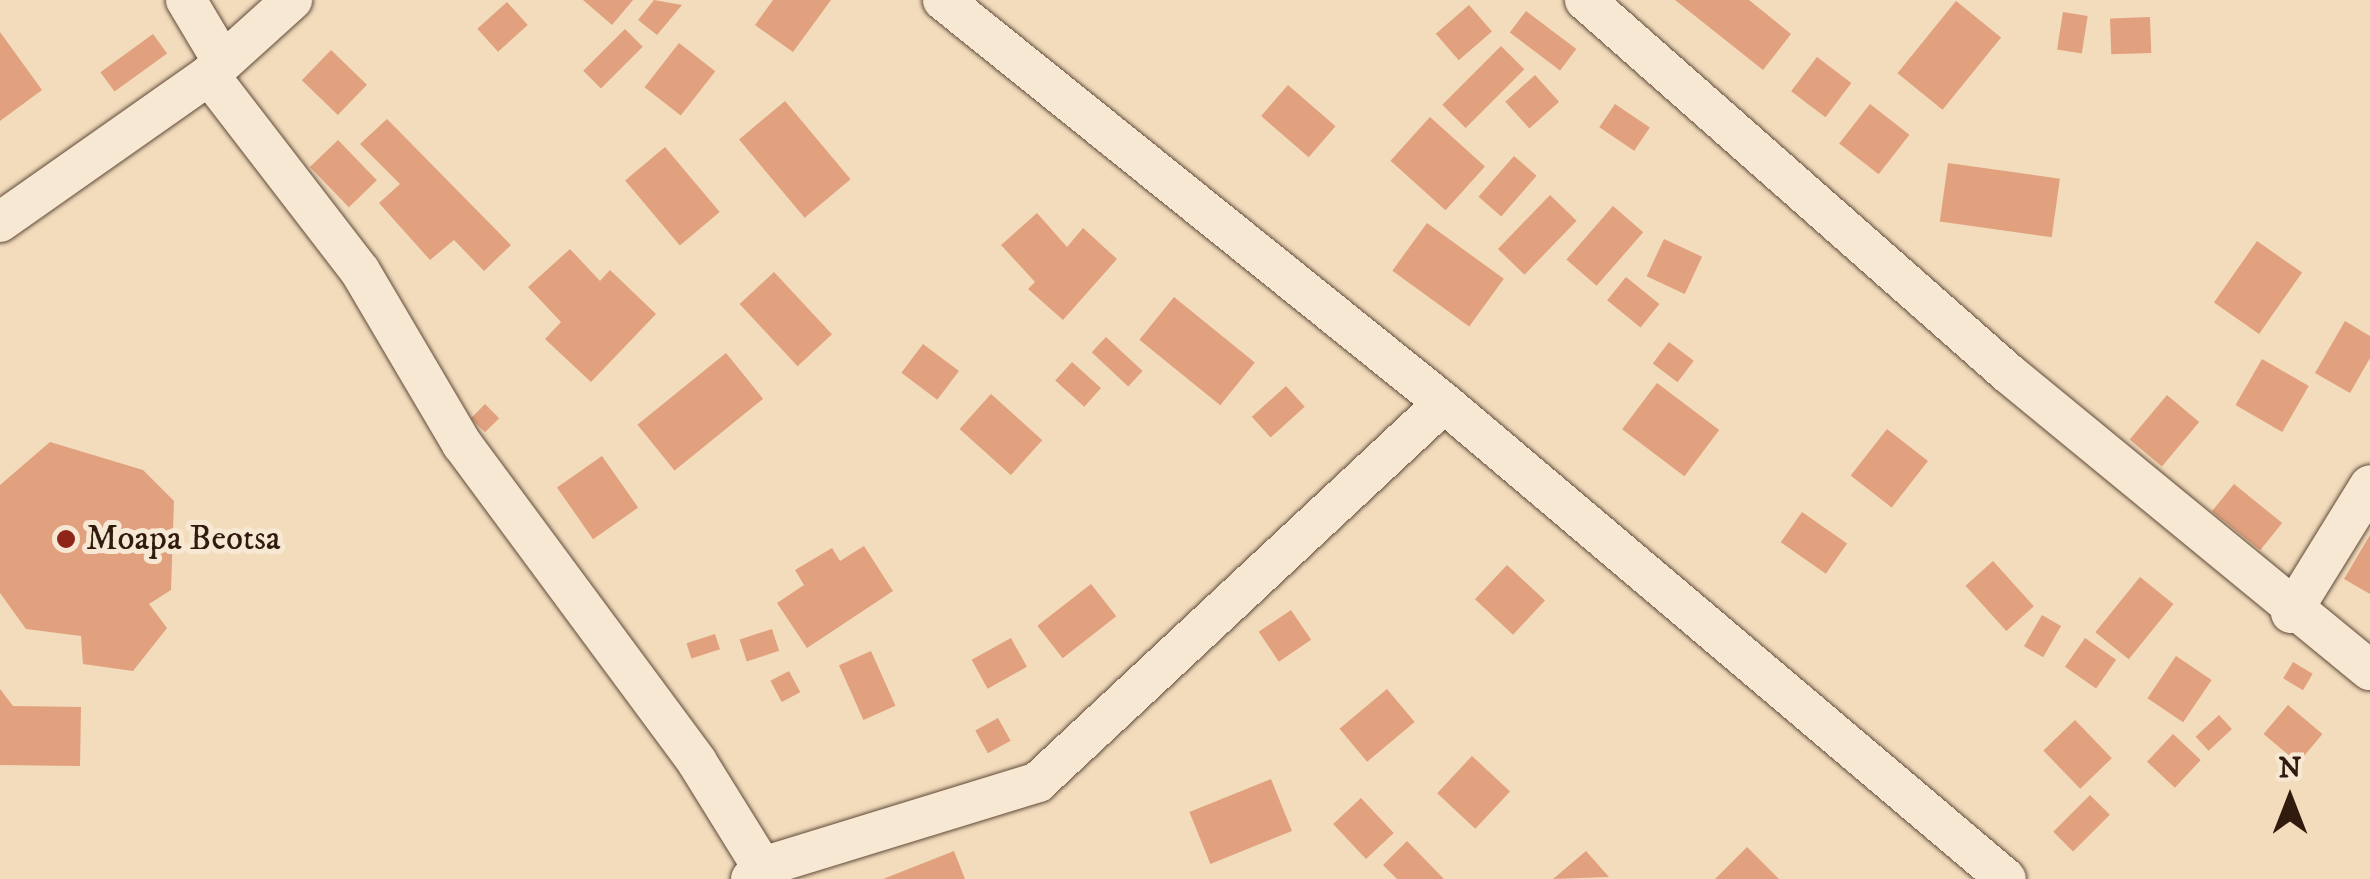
<!DOCTYPE html>
<html>
<head>
<meta charset="utf-8">
<style>
  body { margin:0 }
  #map { position:relative; width:2370px; height:879px; overflow:hidden; background:#f2dcbc; font-family:"IM FELL DW Pica",serif }
  div>[style] { position:absolute }
  .building>* { inset:0; background:#e1a17e; transform-origin:0 0 }
  .roads { filter:drop-shadow(0 0 2px #614a3a) drop-shadow(0 0 2px #614a3a) }
  .street>* { height:40px; margin:-20px; padding:0 20px; transform-origin:20px; border-radius:20px; background:#f7e8d3 }
  .dots>* { width:28px; height:28px; translate:-50% -50%; box-sizing:border-box; border:5px solid #f7e8d3; border-radius:50% }
  span { translate:-50% -50%; white-space:nowrap; text-align:center; line-height:1.15; -webkit-text-stroke:10px #f7e8d3; paint-order:stroke }
  .poi-label { font-size:35px; color:#311a0e }
  .left { translate:0 -50%; text-align:left }
  .north { position:absolute; left:2240px; top:749px; width:100px; height:100px; -webkit-text-stroke:8px #f7e8d3; paint-order:stroke; rotate:0deg; font-size:28px; font-weight:700; line-height:40px; text-align:center; color:#311a0e }
  .north::after { content:''; display:block; margin:auto; width:35px; height:45px; background:#311a0e; clip-path:polygon(50% 0,100% 100%,50% 72%,0 100%) }
</style>
</head>
<body>
<div id="map">
  <div class="building">
    <div style="clip-path:polygon(583px 0,633px 0,612px 25px)"></div>
    <div style="clip-path:polygon(654px 0,682px 5px,657px 35px,638px 20px)"></div>
    <div style="clip-path:polygon(773px 0,831px 0,793px 52px,755px 25px)"></div>
    <div style="clip-path:polygon(1675px 0,1749px 0,1791px 34px,1763px 70px)"></div>
    <div style="left:1956px;top:1px;width:58px;height:93px;rotate:39deg"></div>
    <div style="left:507px;top:2px;width:31px;height:40px;rotate:48deg"></div>
    <div style="left:1469px;top:5px;width:35px;height:44px;rotate:49deg"></div>
    <div style="left:1526px;top:11px;width:63px;height:27px;rotate:37deg"></div>
    <div style="left:2063px;top:12px;width:25px;height:38px;rotate:9deg"></div>
    <div style="left:2150px;top:17px;width:36px;height:40px;rotate:88deg"></div>
    <div style="left:625px;top:29px;width:25px;height:59px;rotate:45deg"></div>
    <div style="clip-path:polygon(0 32px,42px 90px,0 121px)"></div>
    <div style="left:153px;top:34px;width:24px;height:65px;rotate:54deg"></div>
    <div style="left:679px;top:43px;width:46px;height:56px;rotate:38deg"></div>
    <div style="left:1501px;top:46px;width:33px;height:83px;rotate:45deg"></div>
    <div style="left:331px;top:50px;width:50px;height:42px;rotate:44deg"></div>
    <div style="left:1817px;top:57px;width:43px;height:43px;rotate:37deg"></div>
    <div style="left:1535px;top:75px;width:36px;height:40px;rotate:48deg"></div>
    <div style="left:1288px;top:85px;width:63px;height:41px;rotate:41deg"></div>
    <div style="left:785px;top:101px;width:102px;height:60px;rotate:50deg"></div>
    <div style="left:1615px;top:104px;width:42px;height:28px;rotate:34deg"></div>
    <div style="left:1870px;top:104px;width:50px;height:50px;rotate:38deg"></div>
    <div style="left:1430px;top:117px;width:74px;height:59px;rotate:42deg"></div>
    <div style="clip-path:polygon(387px 119px,511px 245px,484px 271px,454px 240px,430px 260px,379px 203px,400px 184px,360px 144px)"></div>
    <div style="left:338px;top:140px;width:56px;height:39px;rotate:46deg"></div>
    <div style="left:665px;top:147px;width:85px;height:52px;rotate:50deg"></div>
    <div style="left:1514px;top:156px;width:30px;height:54px;rotate:41deg"></div>
    <div style="left:1948px;top:163px;width:113px;height:59px;rotate:8deg"></div>
    <div style="left:1550px;top:195px;width:37px;height:75px;rotate:44deg"></div>
    <div style="left:1613px;top:206px;width:40px;height:71px;rotate:41deg"></div>
    <div style="clip-path:polygon(1037px 213px,1067px 247px,1083px 228px,1117px 259px,1063px 320px,1028px 289px,1035px 282px,1001px 245px)"></div>
    <div style="left:1427px;top:223px;width:95px;height:59px;rotate:36deg"></div>
    <div style="left:1664px;top:239px;width:42px;height:41px;rotate:25deg"></div>
    <div style="left:2257px;top:241px;width:55px;height:75px;rotate:35deg"></div>
    <div style="clip-path:polygon(570px 249px,600px 281px,610px 270px,656px 314px,591px 382px,545px 339px,561px 322px,528px 287px)"></div>
    <div style="left:774px;top:272px;width:85px;height:47px;rotate:47deg"></div>
    <div style="left:1626px;top:277px;width:43px;height:30px;rotate:39deg"></div>
    <div style="left:1174px;top:297px;width:104px;height:55px;rotate:39deg"></div>
    <div style="clip-path:polygon(2345px 321px,2370px 336px,2370px 358px,2350px 393px,2315px 373px)"></div>
    <div style="left:1106px;top:337px;width:50px;height:21px;rotate:43deg"></div>
    <div style="left:1669px;top:342px;width:31px;height:27px;rotate:37deg"></div>
    <div style="left:923px;top:344px;width:45px;height:36px;rotate:37deg"></div>
    <div style="left:726px;top:353px;width:59px;height:114px;rotate:51deg"></div>
    <div style="left:2262px;top:359px;width:54px;height:53px;rotate:30deg"></div>
    <div style="left:1072px;top:362px;width:39px;height:25px;rotate:42deg"></div>
    <div style="left:1657px;top:383px;width:78px;height:58px;rotate:37deg"></div>
    <div style="left:1286px;top:386px;width:28px;height:46px;rotate:48deg"></div>
    <div style="left:991px;top:394px;width:69px;height:47px;rotate:42deg"></div>
    <div style="left:2167px;top:395px;width:42px;height:58px;rotate:40deg"></div>
    <div style="left:485px;top:404px;width:20px;height:20px;rotate:45deg"></div>
    <div style="left:1887px;top:429px;width:52px;height:59px;rotate:38deg"></div>
    <div style="clip-path:polygon(50px 442px,143px 470px,174px 501px,171px 590px,149px 604px,167px 628px,133px 671px,83px 664px,81px 636px,26px 629px,0 593px,0 485px)"></div>
    <div style="left:602px;top:456px;width:63px;height:55px;rotate:55deg"></div>
    <div style="left:2234px;top:484px;width:62px;height:35px;rotate:39deg"></div>
    <div style="left:1802px;top:512px;width:55px;height:37px;rotate:35deg"></div>
    <div style="clip-path:polygon(2370px 535px,2370px 594px,2344px 579px)"></div>
    <div style="clip-path:polygon(864px 546px,893px 591px,807px 648px,777px 603px,804px 585px,795px 570px,832px 548px,840px 561px)"></div>
    <div style="left:1993px;top:561px;width:61px;height:37px;rotate:48deg"></div>
    <div style="left:1507px;top:565px;width:52px;height:47px;rotate:43deg"></div>
    <div style="left:2140px;top:577px;width:43px;height:71px;rotate:39deg"></div>
    <div style="left:1091px;top:584px;width:41px;height:68px;rotate:52deg"></div>
    <div style="left:1291px;top:610px;width:36px;height:39px;rotate:56deg"></div>
    <div style="left:2042px;top:615px;width:22px;height:36px;rotate:30deg"></div>
    <div style="left:772px;top:629px;width:23px;height:34px;rotate:72deg"></div>
    <div style="left:715px;top:634px;width:16px;height:30px;rotate:72deg"></div>
    <div style="left:1011px;top:638px;width:33px;height:45px;rotate:61deg"></div>
    <div style="left:2085px;top:638px;width:38px;height:35px;rotate:35deg"></div>
    <div style="left:871px;top:651px;width:60px;height:35px;rotate:66deg"></div>
    <div style="left:2176px;top:656px;width:43px;height:51px;rotate:34deg"></div>
    <div style="left:2293px;top:662px;width:23px;height:19px;rotate:31deg"></div>
    <div style="left:789px;top:671px;width:24px;height:21px;rotate:62deg"></div>
    <div style="clip-path:polygon(0 689px,13px 706px,81px 707px,80px 766px,0 765px)"></div>
    <div style="left:1387px;top:689px;width:43px;height:62px;rotate:50deg"></div>
    <div style="left:2288px;top:705px;width:45px;height:38px;rotate:40deg"></div>
    <div style="left:2219px;top:715px;width:19px;height:32px;rotate:47deg"></div>
    <div style="left:998px;top:718px;width:26px;height:26px;rotate:61deg"></div>
    <div style="left:2075px;top:720px;width:53px;height:44px;rotate:46deg"></div>
    <div style="left:2173px;top:734px;width:38px;height:38px;rotate:43deg"></div>
    <div style="left:1472px;top:756px;width:52px;height:51px;rotate:43deg"></div>
    <div style="left:1271px;top:779px;width:56px;height:88px;rotate:68deg"></div>
    <div style="left:2090px;top:795px;width:28px;height:52px;rotate:45deg"></div>
    <div style="left:1361px;top:798px;width:48px;height:38px;rotate:47deg"></div>
    <div style="clip-path:polygon(1407px 841px,1444px 879px,1397px 879px,1383px 865px)"></div>
    <div style="clip-path:polygon(1747px 847px,1779px 879px,1715px 879px)"></div>
    <div style="clip-path:polygon(954px 851px,965px 879px,883px 879px)"></div>
    <div style="clip-path:polygon(1586px 851px,1609px 877px,1553px 879px)"></div>
  </div>
  <div class="roads">
    <div class="street">
      <div style="left:186px;top:0;width:72px;rotate:59.2deg"></div>
      <div style="left:943px;top:0;width:643px;rotate:38.81deg"></div>
      <div style="left:1444px;top:403px;width:736px;rotate:40.26deg"></div>
      <div style="left:1585px;top:0;width:564px;rotate:41.41deg"></div>
      <div style="left:2008px;top:373px;width:468px;rotate:39.4deg"></div>
      <div style="left:209px;top:75px;width:247px;rotate:52.4deg"></div>
      <div style="left:360px;top:271px;width:201px;rotate:59.5deg"></div>
      <div style="left:462px;top:444px;width:395px;rotate:53.5deg"></div>
      <div style="left:697px;top:762px;width:123px;rotate:58.2deg"></div>
      <div style="left:0;top:222px;width:256px;rotate:-35.1deg"></div>
      <div style="left:209px;top:75px;width:112px;rotate:-42.1deg"></div>
      <div style="left:2291px;top:613px;width:150px;rotate:-58.3deg"></div>
      <div style="left:751px;top:879px;width:16px;rotate:-47deg"></div>
      <div style="left:762px;top:867px;width:289px;rotate:-17.1deg"></div>
      <div style="left:1038px;top:782px;width:555px;rotate:-43.03deg"></div>
    </div>
  </div>
  <div class="dots">
    <div style="left:66px;top:539px;background:#8f2418"></div>
  </div>
  <div class="poi-label">
    <span class="left" style="left:86px;top:539px">Moapa Beotsa</span>
  </div>
  <div class="north">N</div>
</div>
</body>
</html>
